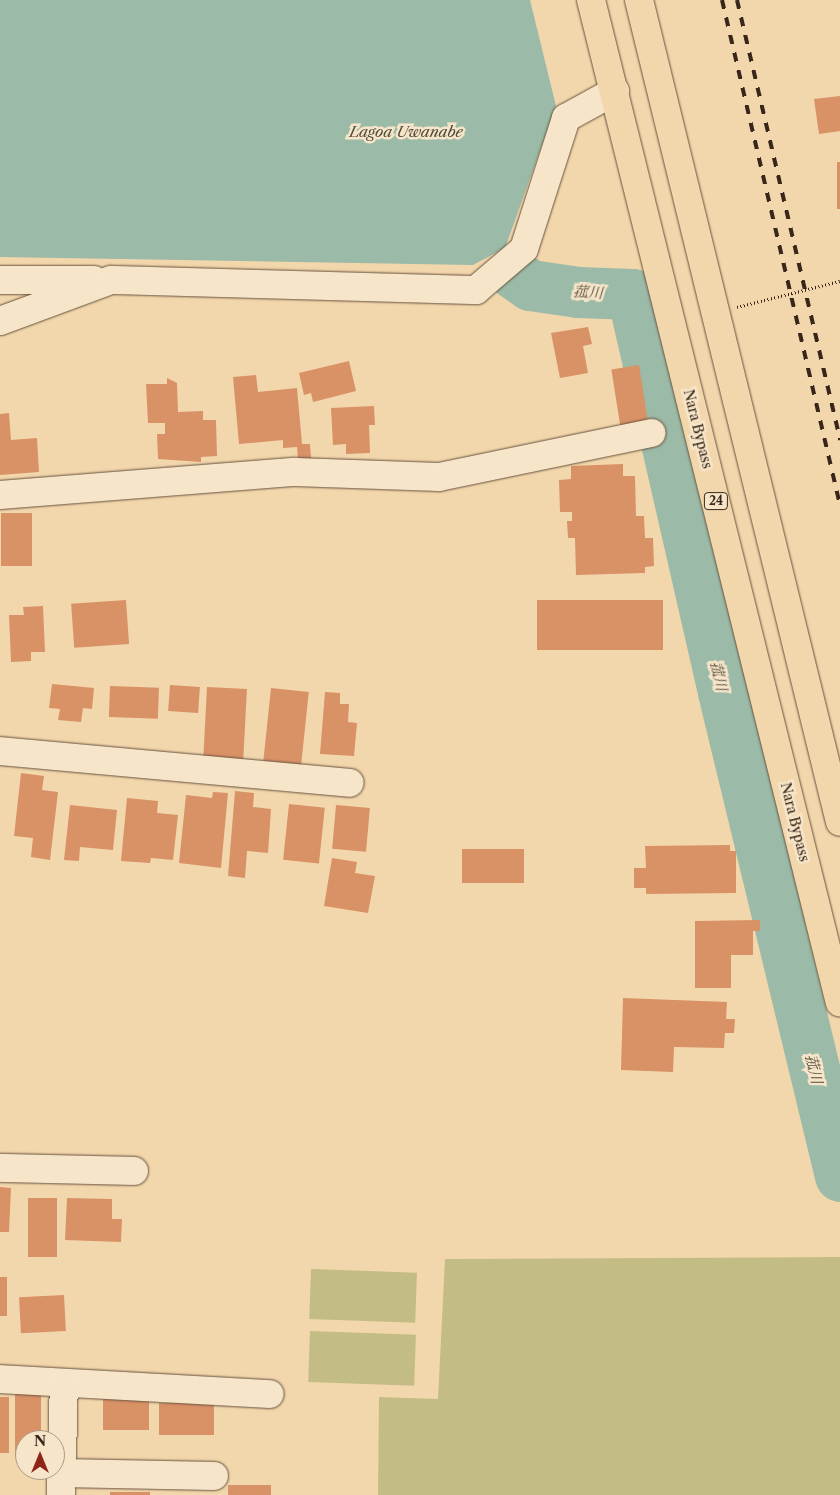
<!DOCTYPE html>
<html>
<head>
<meta charset="utf-8">
<style>
  body { margin:0 }
  #map { position:relative; width:840px; height:1495px; overflow:hidden; background:#f3d7ac; font-family:"Libre Caslon Text","Noto Serif JP",serif }
  div>[style] { position:absolute }
  .green>* { inset:0; background:#c3bc84; transform-origin:0 0 }
  .water>* { inset:0; background:#9bbaa7 }
  .river>* { height:51px; margin:-25.5px; padding:0 25.5px; transform-origin:25.5px; border-radius:25.5px; background:#9bbaa7 }
  .building>* { inset:0; background:#d99166; transform-origin:0 0 }
  .roads { filter:drop-shadow(0 0 1px #66523e) drop-shadow(0 0 1px #66523e) }
  .street>* { height:28px; margin:-14px; padding:0 14px; transform-origin:14px; border-radius:14px; background:#f7e5c9 }
  .highway>* { height:28px; margin:-14px; padding:0 14px; transform-origin:14px; border-radius:14px; background:#f3d7ac }
  .rail>* { height:4px; margin-top:-2px; transform-origin:0; background:repeating-linear-gradient(90deg,#372619 0 9px,transparent 0 18px) }
  .path-bridge>* { height:3px; margin-top:-1.5px; transform-origin:0; background:repeating-linear-gradient(90deg,#372619 0 1px,transparent 0 3.5px) }
  span { translate:-50% -50%; white-space:nowrap; text-align:center; line-height:1.15; -webkit-text-stroke:5px #f7e5c9; paint-order:stroke }
  .shield-label span { padding:1px 4px; background:#f7e5c9; border:1px solid; border-radius:4px; -webkit-text-stroke-width:0 }
  .shield-label { font-size:12px; color:#372619; font-weight:700 }
  .street-label { font-size:14px; color:#372619 }
  .water-label { font-size:15px; color:#504b3c; font-style:italic }
  .north { position:absolute; left:15px; top:1430px; width:50px; height:50px; box-sizing:border-box; background:#f7e5c9; border:1px solid #aa9983; border-radius:50%; rotate:0deg; font-size:14px; font-weight:700; line-height:20px; text-align:center; color:#372619 }
  .north::after { content:''; display:block; margin:auto; width:18px; height:22px; background:#8f2418; clip-path:polygon(50% 0,100% 100%,50% 72%,0 100%) }
</style>
</head>
<body>
<div id="map">
  <div class="green">
    <div style="clip-path:polygon(840px 1257px,840px 1495px,378px 1495px,379px 1397px,438px 1399px,445px 1259px)"></div>
    <div style="left:311px;top:1269px;width:106px;height:50px;rotate:2deg"></div>
    <div style="left:310px;top:1331px;width:106px;height:51px;rotate:2deg"></div>
  </div>
  <div class="water">
    <div style="clip-path:polygon(0 0,530px 0,556px 106px,505px 248px,473px 265px,0 257px)"></div>
  </div>
  <div class="river">
    <div style="left:513px;top:273px;width:21px;rotate:35deg"></div>
    <div style="left:530px;top:285px;width:49px;rotate:8.3deg"></div>
    <div style="left:578px;top:292px;width:54px;rotate:2.1deg"></div>
    <div style="left:632px;top:294px;width:408px;rotate:77.1deg"></div>
    <div style="left:723px;top:692px;width:498px;rotate:76.4deg"></div>
  </div>
  <div class="building">
    <div style="clip-path:polygon(840px 96px,840px 131px,819px 134px,814px 99px)"></div>
    <div style="left:837px;top:162px;width:3px;height:47px"></div>
    <div style="clip-path:polygon(588px 327px,592px 344px,583px 346px,588px 373px,560px 378px,551px 333px)"></div>
    <div style="clip-path:polygon(349px 361px,356px 391px,313px 402px,311px 393px,304px 395px,299px 373px)"></div>
    <div style="left:639px;top:365px;width:61px;height:28px;rotate:81deg"></div>
    <div style="clip-path:polygon(256px 375px,258px 392px,297px 388px,302px 444px,310px 444px,311px 458px,298px 459px,297px 447px,283px 448px,283px 440px,239px 444px,233px 377px)"></div>
    <div style="clip-path:polygon(167px 378px,177px 383px,178px 412px,203px 411px,203px 420px,216px 420px,217px 456px,201px 457px,201px 462px,158px 459px,157px 434px,165px 434px,165px 423px,148px 423px,146px 384px,167px 384px)"></div>
    <div style="clip-path:polygon(374px 406px,375px 425px,369px 425px,370px 453px,346px 454px,346px 444px,333px 445px,331px 408px)"></div>
    <div style="clip-path:polygon(9px 413px,11px 440px,37px 438px,39px 472px,0 475px,0 414px)"></div>
    <div style="clip-path:polygon(623px 464px,623px 476px,635px 476px,636px 516px,644px 516px,645px 538px,653px 538px,654px 566px,645px 567px,645px 573px,576px 575px,575px 538px,568px 538px,567px 521px,572px 521px,572px 512px,560px 512px,559px 480px,571px 479px,571px 466px)"></div>
    <div style="left:1px;top:513px;width:31px;height:53px"></div>
    <div style="left:126px;top:600px;width:44px;height:55px;rotate:86deg"></div>
    <div style="left:537px;top:600px;width:126px;height:50px"></div>
    <div style="clip-path:polygon(43px 606px,45px 652px,31px 652px,31px 661px,11px 662px,9px 615px,24px 615px,23px 607px)"></div>
    <div style="clip-path:polygon(52px 684px,94px 688px,92px 709px,83px 708px,81px 722px,58px 720px,60px 709px,49px 708px)"></div>
    <div style="left:170px;top:685px;width:30px;height:26px;rotate:4deg"></div>
    <div style="left:110px;top:686px;width:49px;height:31px;rotate:2deg"></div>
    <div style="left:207px;top:687px;width:40px;height:71px;rotate:3deg"></div>
    <div style="left:271px;top:688px;width:38px;height:77px;rotate:6deg"></div>
    <div style="clip-path:polygon(325px 692px,340px 693px,340px 704px,349px 704px,348px 722px,357px 723px,354px 756px,320px 754px)"></div>
    <div style="clip-path:polygon(21px 773px,44px 776px,42px 790px,58px 792px,50px 860px,31px 857px,33px 838px,14px 836px)"></div>
    <div style="clip-path:polygon(235px 791px,254px 793px,253px 807px,271px 809px,268px 853px,247px 851px,245px 878px,228px 876px)"></div>
    <div style="clip-path:polygon(213px 792px,228px 793px,221px 868px,179px 863px,186px 795px,212px 798px)"></div>
    <div style="clip-path:polygon(127px 798px,158px 801px,157px 813px,178px 815px,173px 860px,151px 858px,150px 863px,121px 861px)"></div>
    <div style="left:289px;top:804px;width:36px;height:56px;rotate:6deg"></div>
    <div style="clip-path:polygon(70px 805px,117px 810px,113px 850px,80px 847px,79px 861px,64px 860px)"></div>
    <div style="left:336px;top:805px;width:34px;height:44px;rotate:5deg"></div>
    <div style="clip-path:polygon(730px 845px,730px 851px,736px 851px,736px 893px,646px 894px,646px 888px,634px 888px,634px 868px,646px 868px,645px 846px)"></div>
    <div style="left:462px;top:849px;width:62px;height:34px"></div>
    <div style="clip-path:polygon(332px 858px,357px 862px,355px 873px,375px 876px,368px 913px,324px 906px)"></div>
    <div style="clip-path:polygon(760px 920px,760px 931px,753px 931px,753px 955px,731px 955px,731px 988px,695px 988px,695px 921px)"></div>
    <div style="clip-path:polygon(623px 998px,727px 1002px,726px 1019px,735px 1019px,734px 1033px,725px 1033px,724px 1048px,674px 1047px,673px 1072px,621px 1070px)"></div>
    <div style="clip-path:polygon(0 1187px,11px 1188px,9px 1232px,0 1232px)"></div>
    <div style="left:28px;top:1198px;width:29px;height:59px"></div>
    <div style="clip-path:polygon(67px 1198px,112px 1199px,112px 1219px,122px 1219px,121px 1242px,65px 1240px)"></div>
    <div style="left:0;top:1277px;width:7px;height:39px"></div>
    <div style="left:64px;top:1295px;width:36px;height:45px;rotate:87deg"></div>
    <div style="clip-path:polygon(15px 1392px,41px 1392px,41px 1440px,25px 1440px,25px 1455px,15px 1455px)"></div>
    <div style="left:103px;top:1395px;width:46px;height:35px"></div>
    <div style="left:0;top:1397px;width:9px;height:56px"></div>
    <div style="left:159px;top:1403px;width:55px;height:32px"></div>
    <div style="left:228px;top:1485px;width:43px;height:10px"></div>
    <div style="left:110px;top:1492px;width:40px;height:3px"></div>
  </div>
  <div class="roads">
    <div class="street">
      <div style="left:0;top:280px;width:94px"></div>
      <div style="left:0;top:321px;width:118px;rotate:-20.3deg"></div>
      <div style="left:111px;top:280px;width:365px;rotate:1.6deg"></div>
      <div style="left:476px;top:290px;width:63px;rotate:-40.5deg"></div>
      <div style="left:524px;top:249px;width:138px;rotate:-72.2deg"></div>
      <div style="left:566px;top:118px;width:56px;rotate:-28.9deg"></div>
      <div style="left:0;top:495px;width:296px;rotate:-4.5deg"></div>
      <div style="left:295px;top:472px;width:144px;rotate:2deg"></div>
      <div style="left:439px;top:477px;width:217px;rotate:-11.7deg"></div>
      <div style="left:0;top:751px;width:351px;rotate:5.2deg"></div>
      <div style="left:0;top:1168px;width:134px;rotate:1.3deg"></div>
      <div style="left:0;top:1379px;width:270px;rotate:3.2deg"></div>
      <div style="left:62px;top:1473px;width:152px;rotate:1.1deg"></div>
      <div style="left:61px;top:1495px;width:112px;rotate:-88.5deg"></div>
    </div>
    <div class="highway">
      <div style="left:591px;top:0;width:1033px;rotate:76.06deg"></div>
      <div style="left:639px;top:0;width:846px;rotate:76.26deg"></div>
    </div>
  </div>
  <div class="rail">
    <div style="left:722px;top:0;width:519px;rotate:76.85deg"></div>
    <div style="left:737px;top:0;width:452px;rotate:76.8deg"></div>
  </div>
  <div class="path-bridge">
    <div style="left:737px;top:307px;width:106px;rotate:-14.2deg"></div>
  </div>
  <div class="shield-label">
    <span style="left:716px;top:501px">24</span>
  </div>
  <div class="street-label">
    <span style="left:698px;top:429px;rotate:76deg">Nara Bypass</span>
    <span style="left:795px;top:822px;rotate:76deg">Nara Bypass</span>
  </div>
  <div class="water-label">
    <span style="left:406px;top:132px">Lagoa Uwanabe</span>
    <span style="left:588px;top:292px;rotate:4deg">菰川</span>
    <span style="left:719px;top:676px;rotate:77deg">菰川</span>
    <span style="left:814px;top:1069px;rotate:76deg">菰川</span>
  </div>
  <div class="north">N</div>
</div>
</body>
</html>
